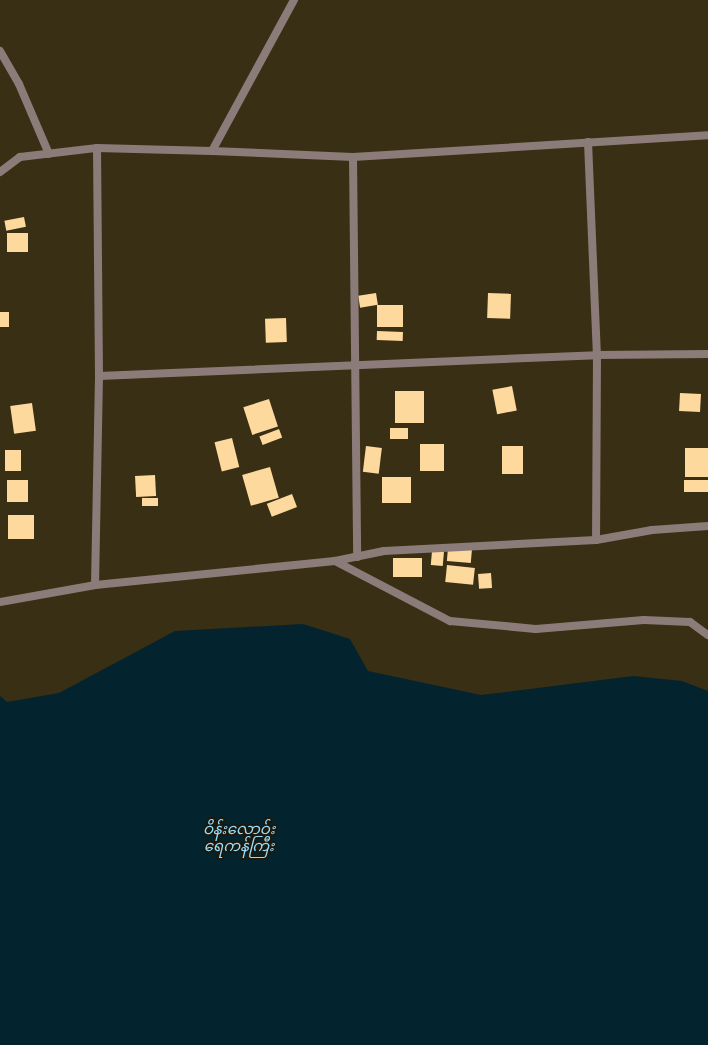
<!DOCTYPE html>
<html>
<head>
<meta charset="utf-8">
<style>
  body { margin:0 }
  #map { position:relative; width:708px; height:1045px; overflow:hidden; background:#392f15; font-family:Manrope,"Noto Sans Myanmar",sans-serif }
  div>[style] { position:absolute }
  .water>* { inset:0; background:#03232f }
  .building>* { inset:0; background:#fed99e; transform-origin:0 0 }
  .street>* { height:8px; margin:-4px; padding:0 4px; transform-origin:4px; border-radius:4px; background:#8b7c79 }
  span { translate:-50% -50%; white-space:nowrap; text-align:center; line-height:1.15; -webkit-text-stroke:4px #1c180c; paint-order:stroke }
  .water-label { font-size:15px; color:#95dcfb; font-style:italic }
</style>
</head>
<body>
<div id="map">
  <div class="water">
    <div style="clip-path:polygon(303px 624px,350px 639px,368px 671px,481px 695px,633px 676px,682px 681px,708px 691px,708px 1045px,0 1045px,0 696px,7px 702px,59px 693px,175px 631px)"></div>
  </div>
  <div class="building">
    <div style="left:24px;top:217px;width:10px;height:20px;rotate:79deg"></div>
    <div style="left:7px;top:233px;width:21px;height:19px"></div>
    <div style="left:376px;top:293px;width:12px;height:18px;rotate:81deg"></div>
    <div style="left:488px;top:293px;width:23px;height:25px;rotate:2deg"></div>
    <div style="left:403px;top:305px;width:22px;height:26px;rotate:90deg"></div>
    <div style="left:9px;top:312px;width:15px;height:9px;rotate:90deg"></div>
    <div style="left:286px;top:318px;width:24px;height:21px;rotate:88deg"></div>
    <div style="left:377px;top:331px;width:26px;height:9px;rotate:2deg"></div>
    <div style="left:512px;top:386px;width:25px;height:20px;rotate:79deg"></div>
    <div style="left:395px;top:391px;width:29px;height:32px"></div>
    <div style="left:680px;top:393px;width:21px;height:18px;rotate:3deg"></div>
    <div style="left:269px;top:399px;width:29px;height:27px;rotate:72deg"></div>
    <div style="left:32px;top:403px;width:28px;height:22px;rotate:82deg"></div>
    <div style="left:390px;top:428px;width:18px;height:11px"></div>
    <div style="left:279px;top:429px;width:9px;height:21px;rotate:69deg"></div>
    <div style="left:232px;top:438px;width:30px;height:18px;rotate:76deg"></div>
    <div style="left:420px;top:444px;width:24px;height:27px"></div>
    <div style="left:366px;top:446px;width:16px;height:26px;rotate:7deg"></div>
    <div style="left:502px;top:446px;width:21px;height:28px"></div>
    <div style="left:685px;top:448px;width:23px;height:29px"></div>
    <div style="left:5px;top:450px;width:16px;height:21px"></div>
    <div style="left:270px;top:467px;width:32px;height:29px;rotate:74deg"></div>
    <div style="left:155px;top:475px;width:21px;height:20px;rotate:87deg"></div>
    <div style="left:382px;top:477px;width:29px;height:26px"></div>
    <div style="left:7px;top:480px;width:21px;height:22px"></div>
    <div style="left:684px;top:480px;width:24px;height:12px"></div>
    <div style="left:292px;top:494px;width:14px;height:27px;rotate:69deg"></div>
    <div style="left:142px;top:498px;width:16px;height:8px"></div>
    <div style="left:8px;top:515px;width:26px;height:24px"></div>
    <div style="left:448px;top:548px;width:24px;height:13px;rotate:5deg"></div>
    <div style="left:432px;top:551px;width:12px;height:14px;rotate:5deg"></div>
    <div style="left:393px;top:558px;width:29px;height:19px"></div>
    <div style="left:447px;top:565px;width:28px;height:17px;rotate:6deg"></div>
    <div style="left:491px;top:573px;width:15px;height:13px;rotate:86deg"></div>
  </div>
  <div class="street">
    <div style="left:0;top:51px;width:38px;rotate:60deg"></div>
    <div style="left:19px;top:84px;width:76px;rotate:66.8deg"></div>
    <div style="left:588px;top:142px;width:213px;rotate:87.6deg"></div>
    <div style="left:597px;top:355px;width:185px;rotate:90.3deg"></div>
    <div style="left:212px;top:151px;width:141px;rotate:2.4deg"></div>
    <div style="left:353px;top:157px;width:356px;rotate:-3.5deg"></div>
    <div style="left:353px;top:157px;width:400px;rotate:89.4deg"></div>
    <div style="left:0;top:172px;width:25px;rotate:-37deg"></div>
    <div style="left:20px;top:157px;width:78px;rotate:-6.7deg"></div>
    <div style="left:97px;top:148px;width:115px;rotate:1.5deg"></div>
    <div style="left:212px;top:151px;width:172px;rotate:-61.5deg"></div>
    <div style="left:99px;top:376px;width:498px;rotate:-2.4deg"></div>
    <div style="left:597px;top:355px;width:111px;rotate:-0.5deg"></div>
    <div style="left:335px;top:561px;width:50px;rotate:-11.5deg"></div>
    <div style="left:384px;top:551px;width:212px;rotate:-3deg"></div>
    <div style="left:596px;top:540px;width:57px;rotate:-10.1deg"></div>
    <div style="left:652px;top:530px;width:56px;rotate:-4.1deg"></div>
    <div style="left:95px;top:585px;width:209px;rotate:-88.9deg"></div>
    <div style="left:99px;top:376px;width:228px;rotate:-90.5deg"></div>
    <div style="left:0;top:602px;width:97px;rotate:-10.1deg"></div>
    <div style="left:95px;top:585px;width:241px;rotate:-5.7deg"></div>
    <div style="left:335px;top:561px;width:130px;rotate:27.6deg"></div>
    <div style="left:450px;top:621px;width:86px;rotate:5.3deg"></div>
    <div style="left:536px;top:629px;width:108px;rotate:-4.8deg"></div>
    <div style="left:644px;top:620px;width:46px;rotate:2.5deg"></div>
    <div style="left:690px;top:622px;width:22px;rotate:36deg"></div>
  </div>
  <div class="water-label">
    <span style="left:239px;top:837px">ဝိန်းလောဝ်း<br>ရေကန်ကြီး</span>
  </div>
</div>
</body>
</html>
